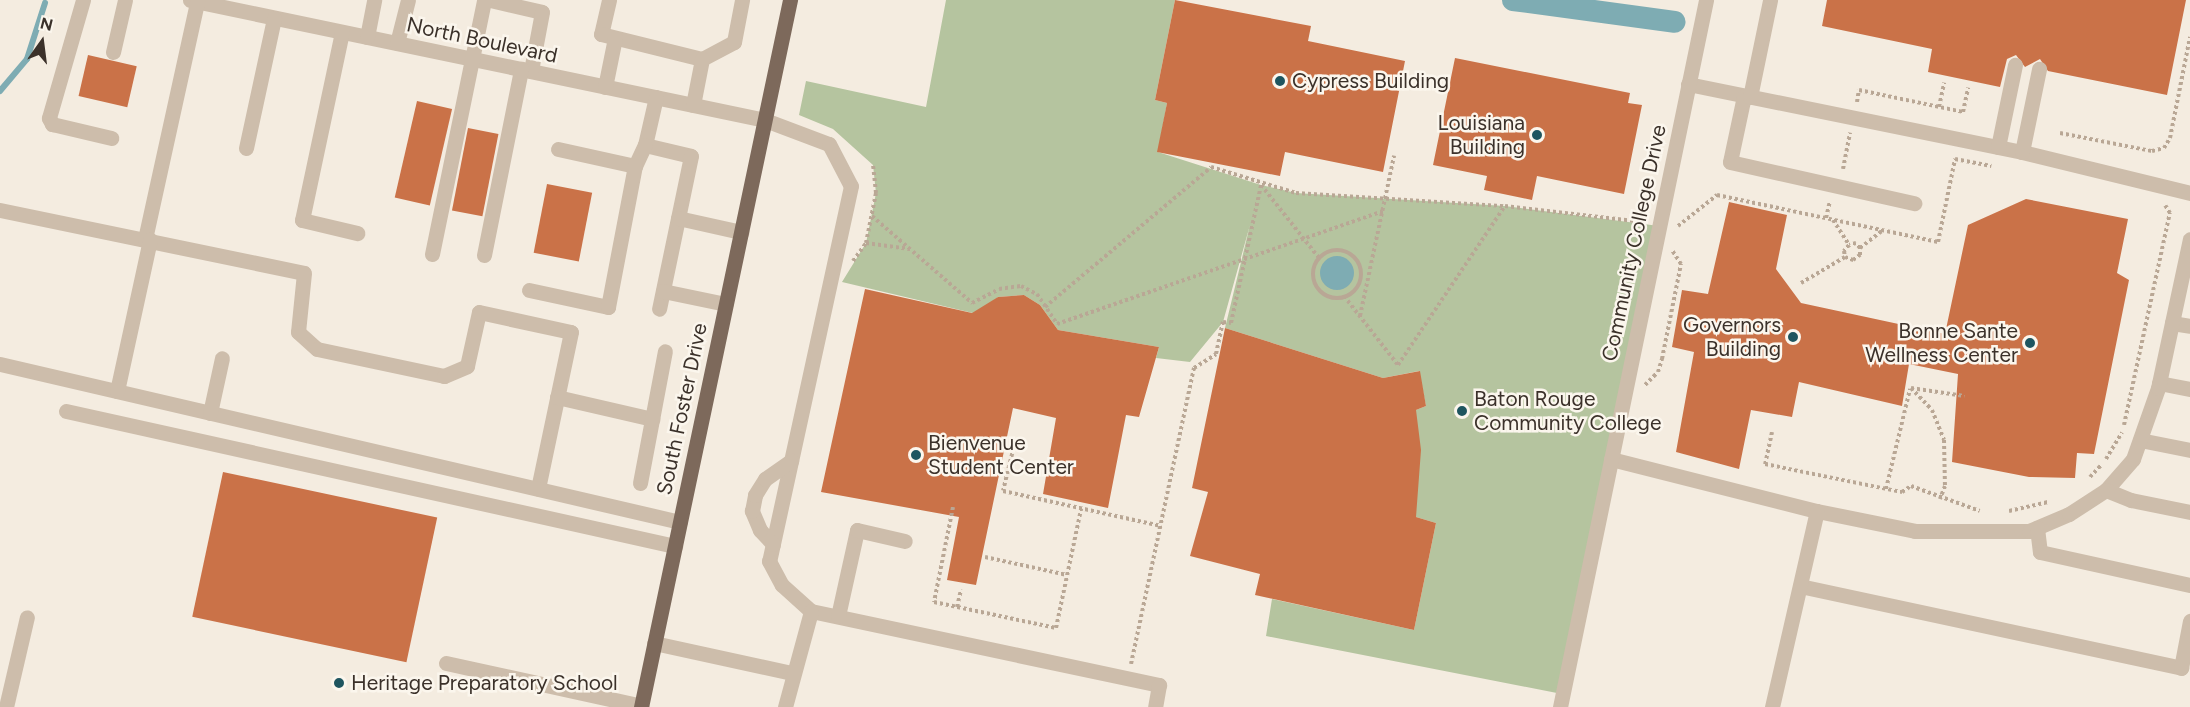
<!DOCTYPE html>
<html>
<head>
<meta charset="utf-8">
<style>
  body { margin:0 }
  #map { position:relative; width:2190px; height:707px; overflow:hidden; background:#f4ece0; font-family:Figtree,sans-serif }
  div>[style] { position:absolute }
  .green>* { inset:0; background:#b5c49f }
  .water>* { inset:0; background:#7eacb3 }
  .round { border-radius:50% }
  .stream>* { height:6px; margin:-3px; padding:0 3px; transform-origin:3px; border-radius:3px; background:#7eacb3 }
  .canal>* { height:22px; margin:-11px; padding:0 11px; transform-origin:11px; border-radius:11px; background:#7eacb3 }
  .building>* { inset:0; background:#ca7248; transform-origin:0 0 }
  .path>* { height:4px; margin-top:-2px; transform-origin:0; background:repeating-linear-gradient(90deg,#b9a795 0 3px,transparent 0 6px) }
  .path>.ring { margin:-2px; padding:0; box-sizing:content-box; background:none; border:4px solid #b9a795; border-radius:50% }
  .minor>* { height:15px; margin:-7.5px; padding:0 7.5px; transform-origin:7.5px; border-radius:7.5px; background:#cdbdab }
  .major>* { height:15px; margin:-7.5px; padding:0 7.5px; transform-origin:7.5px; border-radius:7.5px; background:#7d695b }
  .dots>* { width:16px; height:16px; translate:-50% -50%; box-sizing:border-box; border:3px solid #fbf6ed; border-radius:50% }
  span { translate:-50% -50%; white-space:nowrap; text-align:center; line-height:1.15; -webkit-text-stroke:5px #fbf6ed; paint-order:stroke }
  .street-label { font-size:21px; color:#3b312a }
  .poi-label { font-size:21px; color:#3b312a }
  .left { translate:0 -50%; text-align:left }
  .right { translate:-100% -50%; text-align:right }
  .north { position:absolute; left:12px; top:12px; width:60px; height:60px; -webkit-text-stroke:4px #fbf6ed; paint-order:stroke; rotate:14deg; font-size:16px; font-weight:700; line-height:24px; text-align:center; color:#3b312a }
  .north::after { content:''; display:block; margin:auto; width:21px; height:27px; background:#3b312a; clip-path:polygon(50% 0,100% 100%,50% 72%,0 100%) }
</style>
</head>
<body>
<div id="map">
  <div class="green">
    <div style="clip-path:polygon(946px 0,1175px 0,1155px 100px,1167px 103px,1158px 152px,1261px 185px,1296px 193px,1505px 206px,1659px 226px,1562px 694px,1266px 636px,1272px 599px,1414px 630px,1436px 523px,1416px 517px,1416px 410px,1426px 406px,1419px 371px,1383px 378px,1225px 328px,1250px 225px,1223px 322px,1190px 362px,1156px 358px,1159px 347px,1058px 330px,1040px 305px,1024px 295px,998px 297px,977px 314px,842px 282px,866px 243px,876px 193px,873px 165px,833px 129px,799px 115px,806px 81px,926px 107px)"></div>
  </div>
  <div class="water">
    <div class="round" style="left:1320px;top:256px;width:34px;height:34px"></div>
  </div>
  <div class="stream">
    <div style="left:0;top:91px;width:42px;rotate:-49.8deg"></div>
    <div style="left:27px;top:59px;width:59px;rotate:-72.2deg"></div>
  </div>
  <div class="canal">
    <div style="left:1513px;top:0;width:163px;rotate:7.7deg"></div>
  </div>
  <div class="building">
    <div style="clip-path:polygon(1175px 0,1311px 26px,1308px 41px,1405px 61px,1383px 172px,1285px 152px,1280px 176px,1157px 152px,1167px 103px,1155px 100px)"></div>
    <div style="clip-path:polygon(1827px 0,2186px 0,2167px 95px,2048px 71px,2040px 59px,2025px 67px,2016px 55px,2007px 59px,2000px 87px,1928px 72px,1932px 49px,1822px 26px)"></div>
    <div style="left:88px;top:55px;width:50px;height:42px;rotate:13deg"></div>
    <div style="clip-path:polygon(1455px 58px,1630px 93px,1628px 103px,1642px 105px,1624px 194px,1537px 176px,1532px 200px,1484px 190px,1487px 176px,1433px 165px)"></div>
    <div style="left:417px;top:101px;width:36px;height:99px;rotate:13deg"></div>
    <div style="left:468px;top:128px;width:31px;height:84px;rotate:11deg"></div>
    <div style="left:547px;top:184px;width:46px;height:70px;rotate:11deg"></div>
    <div style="clip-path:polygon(2026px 199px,2128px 219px,2117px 273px,2129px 280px,2094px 454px,2077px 453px,2075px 478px,2029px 477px,1952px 462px,1958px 374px,1909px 364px,1902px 406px,1799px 382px,1792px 417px,1751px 410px,1739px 469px,1676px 452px,1694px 352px,1672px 347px,1682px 290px,1708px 294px,1729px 202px,1787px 215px,1776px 269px,1801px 303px,1945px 334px,1968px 225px)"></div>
    <div style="clip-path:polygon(865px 289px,972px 313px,998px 297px,1024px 295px,1040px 305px,1058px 330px,1159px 347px,1139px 417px,1126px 415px,1108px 508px,1043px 494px,1056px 418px,1013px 408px,976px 585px,947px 580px,959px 517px,821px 492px)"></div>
    <div style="clip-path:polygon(1225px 328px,1383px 378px,1420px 371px,1426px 406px,1416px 410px,1421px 450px,1416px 517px,1436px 523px,1414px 630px,1255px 595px,1260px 574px,1190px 556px,1208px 492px,1192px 488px)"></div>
    <div style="left:223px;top:472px;width:219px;height:148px;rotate:12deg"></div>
  </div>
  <div class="path">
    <div style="left:1857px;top:102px;width:12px;rotate:-81deg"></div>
    <div style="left:1859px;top:90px;width:106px;rotate:11.9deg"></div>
    <div style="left:1963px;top:112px;width:25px;rotate:-78deg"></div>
    <div style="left:1939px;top:107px;width:25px;rotate:-78deg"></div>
    <div style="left:2060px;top:133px;width:94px;rotate:11.1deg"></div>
    <div style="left:2152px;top:151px;width:12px;rotate:-14deg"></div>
    <div style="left:2164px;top:148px;width:12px;rotate:-59deg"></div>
    <div style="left:2170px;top:138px;width:103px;rotate:-78.8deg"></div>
    <div style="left:1843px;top:169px;width:37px;rotate:-79deg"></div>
    <div style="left:1261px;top:185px;width:93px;rotate:51.5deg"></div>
    <div style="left:872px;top:216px;width:133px;rotate:41deg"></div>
    <div style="left:972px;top:303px;width:30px;rotate:-27deg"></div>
    <div style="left:999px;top:289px;width:22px;rotate:-8deg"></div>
    <div style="left:1021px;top:286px;width:18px;rotate:27deg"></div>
    <div style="left:1037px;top:294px;width:36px;rotate:56deg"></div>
    <div style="left:1057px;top:324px;width:345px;rotate:-19.1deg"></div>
    <div style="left:1826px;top:218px;width:17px;rotate:-77deg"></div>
    <div style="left:1833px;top:220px;width:30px;rotate:57deg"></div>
    <div style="left:1849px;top:245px;width:8px;rotate:130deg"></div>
    <div style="left:1844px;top:251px;width:6px;rotate:81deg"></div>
    <div style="left:1845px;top:257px;width:9px;rotate:21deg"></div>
    <div style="left:1853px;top:260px;width:9px;rotate:-36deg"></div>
    <div style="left:1860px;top:255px;width:7px;rotate:-90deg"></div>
    <div style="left:1860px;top:248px;width:6px;rotate:-129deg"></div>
    <div style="left:1856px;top:243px;width:7px;rotate:164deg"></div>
    <div style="left:1678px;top:226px;width:50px;rotate:-38.5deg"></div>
    <div style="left:1717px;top:195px;width:226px;rotate:12deg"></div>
    <div style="left:1938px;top:242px;width:85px;rotate:-78.4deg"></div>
    <div style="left:1955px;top:159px;width:37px;rotate:11deg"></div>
    <div style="left:866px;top:243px;width:44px;rotate:7.8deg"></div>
    <div style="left:1860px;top:248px;width:29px;rotate:-38deg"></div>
    <div class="ring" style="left:1313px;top:250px;width:44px;height:44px"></div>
    <div style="left:853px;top:261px;width:22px;rotate:-54deg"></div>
    <div style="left:866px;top:243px;width:51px;rotate:-78.7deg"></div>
    <div style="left:876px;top:193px;width:28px;rotate:-96deg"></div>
    <div style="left:1801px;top:283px;width:51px;rotate:-30.6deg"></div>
    <div style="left:1344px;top:296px;width:88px;rotate:52deg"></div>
    <div style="left:1398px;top:365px;width:192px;rotate:-56.1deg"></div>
    <div style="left:1045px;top:307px;width:217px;rotate:-40.1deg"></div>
    <div style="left:1211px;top:167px;width:89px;rotate:17deg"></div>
    <div style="left:1296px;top:193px;width:209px;rotate:3.6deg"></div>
    <div style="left:1505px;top:206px;width:139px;rotate:6.6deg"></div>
    <div style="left:1360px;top:316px;width:164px;rotate:-78deg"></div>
    <div style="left:1645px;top:385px;width:18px;rotate:-45deg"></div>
    <div style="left:1658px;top:372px;width:14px;rotate:-73deg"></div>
    <div style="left:1662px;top:359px;width:97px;rotate:-78.7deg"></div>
    <div style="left:1681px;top:264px;width:17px;rotate:-123deg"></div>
    <div style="left:1911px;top:388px;width:30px;rotate:46deg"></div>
    <div style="left:1932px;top:410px;width:32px;rotate:68deg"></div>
    <div style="left:1944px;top:440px;width:46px;rotate:88.8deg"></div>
    <div style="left:1945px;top:486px;width:14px;rotate:111deg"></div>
    <div style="left:1911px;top:388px;width:54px;rotate:8.6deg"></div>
    <div style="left:2124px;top:425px;width:217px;rotate:-77.8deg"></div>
    <div style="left:2170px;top:213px;width:9px;rotate:-122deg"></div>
    <div style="left:1772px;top:432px;width:33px;rotate:102deg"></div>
    <div style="left:1765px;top:464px;width:140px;rotate:11.6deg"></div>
    <div style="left:1902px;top:492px;width:11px;rotate:-34deg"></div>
    <div style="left:1911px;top:486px;width:73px;rotate:19.9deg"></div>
    <div style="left:1015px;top:442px;width:50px;rotate:103.8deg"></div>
    <div style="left:1003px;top:491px;width:162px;rotate:12.5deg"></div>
    <div style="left:2106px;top:459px;width:31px;rotate:-59deg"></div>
    <div style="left:2090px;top:477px;width:16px;rotate:-47deg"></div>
    <div style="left:1886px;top:489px;width:103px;rotate:-76.5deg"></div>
    <div style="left:953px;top:507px;width:97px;rotate:101.3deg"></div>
    <div style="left:934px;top:602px;width:125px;rotate:12deg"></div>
    <div style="left:1056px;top:628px;width:122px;rotate:-78.1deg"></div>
    <div style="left:2009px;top:511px;width:40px;rotate:-13deg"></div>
    <div style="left:985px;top:557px;width:84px;rotate:12.4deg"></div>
    <div style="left:957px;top:607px;width:18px;rotate:-77deg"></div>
    <div style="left:1131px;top:664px;width:303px;rotate:-78deg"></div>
    <div style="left:1194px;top:368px;width:26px;rotate:-32deg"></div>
    <div style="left:1216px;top:354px;width:33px;rotate:-78deg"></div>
    <div style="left:1223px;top:322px;width:8px;rotate:7deg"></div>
    <div style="left:1231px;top:323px;width:141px;rotate:-77.7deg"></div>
  </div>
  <div class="minor">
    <div style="left:83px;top:0;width:123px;rotate:106.1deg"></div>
    <div style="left:49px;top:118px;width:7px;rotate:63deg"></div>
    <div style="left:52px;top:124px;width:61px;rotate:13.3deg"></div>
    <div style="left:190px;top:0;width:587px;rotate:11.79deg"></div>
    <div style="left:765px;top:120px;width:68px;rotate:20.6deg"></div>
    <div style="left:829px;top:144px;width:47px;rotate:62.4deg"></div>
    <div style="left:851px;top:186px;width:384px;rotate:102.3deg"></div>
    <div style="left:769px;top:561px;width:27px;rotate:62deg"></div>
    <div style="left:782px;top:585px;width:39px;rotate:42deg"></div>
    <div style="left:811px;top:611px;width:356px;rotate:12deg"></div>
    <div style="left:1159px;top:685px;width:22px;rotate:100deg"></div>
    <div style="left:490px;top:0;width:53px;rotate:13deg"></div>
    <div style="left:542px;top:12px;width:60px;rotate:100.6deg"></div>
    <div style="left:609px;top:0;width:35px;rotate:103deg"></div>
    <div style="left:601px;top:34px;width:104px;rotate:13.9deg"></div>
    <div style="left:702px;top:59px;width:36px;rotate:-28deg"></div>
    <div style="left:734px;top:42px;width:43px;rotate:-79.2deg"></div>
    <div style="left:342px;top:32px;width:192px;rotate:102deg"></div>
    <div style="left:302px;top:220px;width:57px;rotate:13.3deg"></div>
    <div style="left:367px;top:37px;width:38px;rotate:-79deg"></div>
    <div style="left:397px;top:43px;width:44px;rotate:-75.7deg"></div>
    <div style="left:113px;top:52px;width:53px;rotate:-77deg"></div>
    <div style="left:1688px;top:84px;width:341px;rotate:11.5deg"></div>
    <div style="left:2022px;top:152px;width:173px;rotate:13.7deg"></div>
    <div style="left:605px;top:87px;width:50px;rotate:-78.5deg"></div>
    <div style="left:1744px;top:96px;width:67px;rotate:102deg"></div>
    <div style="left:1730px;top:162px;width:189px;rotate:12.6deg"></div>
    <div style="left:656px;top:97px;width:49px;rotate:102.9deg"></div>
    <div style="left:645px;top:145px;width:47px;rotate:13.4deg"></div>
    <div style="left:691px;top:156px;width:156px;rotate:101.8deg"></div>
    <div style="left:1750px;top:97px;width:99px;rotate:-78.3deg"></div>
    <div style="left:693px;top:105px;width:47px;rotate:-78.9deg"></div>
    <div style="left:1998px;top:147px;width:84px;rotate:-78.3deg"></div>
    <div style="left:246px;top:148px;width:133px;rotate:-77.8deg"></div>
    <div style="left:558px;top:149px;width:79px;rotate:12.4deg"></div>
    <div style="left:635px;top:166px;width:23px;rotate:-65deg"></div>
    <div style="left:2022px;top:152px;width:85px;rotate:-78.4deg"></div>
    <div style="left:0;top:210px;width:310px;rotate:11.7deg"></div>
    <div style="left:304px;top:273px;width:59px;rotate:95.8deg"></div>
    <div style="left:298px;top:332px;width:25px;rotate:42deg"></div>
    <div style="left:317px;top:349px;width:130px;rotate:12deg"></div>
    <div style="left:444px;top:376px;width:25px;rotate:-23deg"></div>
    <div style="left:467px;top:366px;width:55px;rotate:-77.5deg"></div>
    <div style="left:479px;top:312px;width:94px;rotate:12.3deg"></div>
    <div style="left:571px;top:332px;width:160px;rotate:101.9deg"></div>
    <div style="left:678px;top:218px;width:65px;rotate:12.5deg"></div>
    <div style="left:145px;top:239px;width:243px;rotate:-77.6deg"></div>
    <div style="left:432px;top:254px;width:259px;rotate:-78.4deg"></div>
    <div style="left:484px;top:255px;width:190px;rotate:-78.7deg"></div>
    <div style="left:529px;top:290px;width:81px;rotate:12.1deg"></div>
    <div style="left:608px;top:307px;width:144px;rotate:-79.2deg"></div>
    <div style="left:663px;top:291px;width:64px;rotate:11.7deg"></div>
    <div style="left:2172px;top:323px;width:18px;rotate:9deg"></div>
    <div style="left:0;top:364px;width:698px;rotate:13.08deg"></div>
    <div style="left:2159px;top:383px;width:32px;rotate:11deg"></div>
    <div style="left:117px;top:391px;width:155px;rotate:-77.7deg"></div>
    <div style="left:557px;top:397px;width:98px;rotate:13deg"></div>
    <div style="left:66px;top:411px;width:624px;rotate:12.5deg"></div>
    <div style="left:210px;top:413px;width:56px;rotate:-77.7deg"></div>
    <div style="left:2140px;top:440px;width:51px;rotate:11.3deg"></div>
    <div style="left:1611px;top:459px;width:212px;rotate:14.2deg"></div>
    <div style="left:1817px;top:511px;width:100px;rotate:11.5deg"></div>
    <div style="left:1915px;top:531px;width:114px"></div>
    <div style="left:2029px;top:531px;width:43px;rotate:-23deg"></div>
    <div style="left:2069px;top:514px;width:44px;rotate:-33deg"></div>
    <div style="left:2106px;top:490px;width:41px;rotate:-48.9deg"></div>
    <div style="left:2133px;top:459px;width:75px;rotate:-70.6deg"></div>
    <div style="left:2158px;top:388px;width:152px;rotate:-77.9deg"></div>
    <div style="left:640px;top:483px;width:134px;rotate:-79.3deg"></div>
    <div style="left:2106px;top:490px;width:27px;rotate:22deg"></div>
    <div style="left:2131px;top:500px;width:60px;rotate:11.5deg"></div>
    <div style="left:2037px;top:528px;width:24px;rotate:83deg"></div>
    <div style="left:2040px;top:552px;width:154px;rotate:12.4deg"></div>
    <div style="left:773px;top:544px;width:19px;rotate:-133deg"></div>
    <div style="left:760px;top:530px;width:21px;rotate:-113deg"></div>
    <div style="left:752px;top:511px;width:16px;rotate:-79deg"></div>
    <div style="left:755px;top:495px;width:19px;rotate:-58deg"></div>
    <div style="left:765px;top:479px;width:32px;rotate:-35deg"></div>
    <div style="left:1800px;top:586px;width:390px;rotate:12.1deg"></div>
    <div style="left:2181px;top:668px;width:48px;rotate:-79.2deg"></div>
    <div style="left:838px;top:616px;width:88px;rotate:-77.5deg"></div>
    <div style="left:857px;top:530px;width:49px;rotate:12.9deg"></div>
    <div style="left:654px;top:643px;width:141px;rotate:12.3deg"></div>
    <div style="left:446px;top:663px;width:200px;rotate:12.4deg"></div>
    <div style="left:6px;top:707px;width:92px;rotate:-76.9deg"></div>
    <div style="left:785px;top:707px;width:99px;rotate:-74.8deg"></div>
    <div style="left:1560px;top:707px;width:722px;rotate:-78.33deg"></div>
    <div style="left:1772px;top:707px;width:201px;rotate:-77.1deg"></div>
  </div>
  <div class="major">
    <div style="left:641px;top:707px;width:723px;rotate:-78.1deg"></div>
  </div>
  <div class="dots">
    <div style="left:1280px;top:81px;background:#1e555f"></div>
    <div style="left:1537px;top:135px;background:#1e555f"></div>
    <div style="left:1793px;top:337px;background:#1e555f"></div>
    <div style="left:2030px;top:343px;background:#1e555f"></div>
    <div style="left:1462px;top:411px;background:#1e555f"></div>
    <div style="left:916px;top:455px;background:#1e555f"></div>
    <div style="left:339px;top:683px;background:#1e555f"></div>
  </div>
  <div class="street-label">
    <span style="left:482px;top:40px;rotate:12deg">North Boulevard</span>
    <span style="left:1634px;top:243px;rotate:-78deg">Community College Drive</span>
    <span style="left:682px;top:409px;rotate:-78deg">South Foster Drive</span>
  </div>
  <div class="poi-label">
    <span class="left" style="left:1292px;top:81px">Cypress Building</span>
    <span class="right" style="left:1525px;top:135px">Louisiana<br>Building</span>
    <span class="right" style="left:1781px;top:337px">Governors<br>Building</span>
    <span class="right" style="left:2018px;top:343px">Bonne Sante<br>Wellness Center</span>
    <span class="left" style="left:1474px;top:411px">Baton Rouge<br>Community College</span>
    <span class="left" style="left:928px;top:455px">Bienvenue<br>Student Center</span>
    <span class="left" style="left:351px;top:683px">Heritage Preparatory School</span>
  </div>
  <div class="north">N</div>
</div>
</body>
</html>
